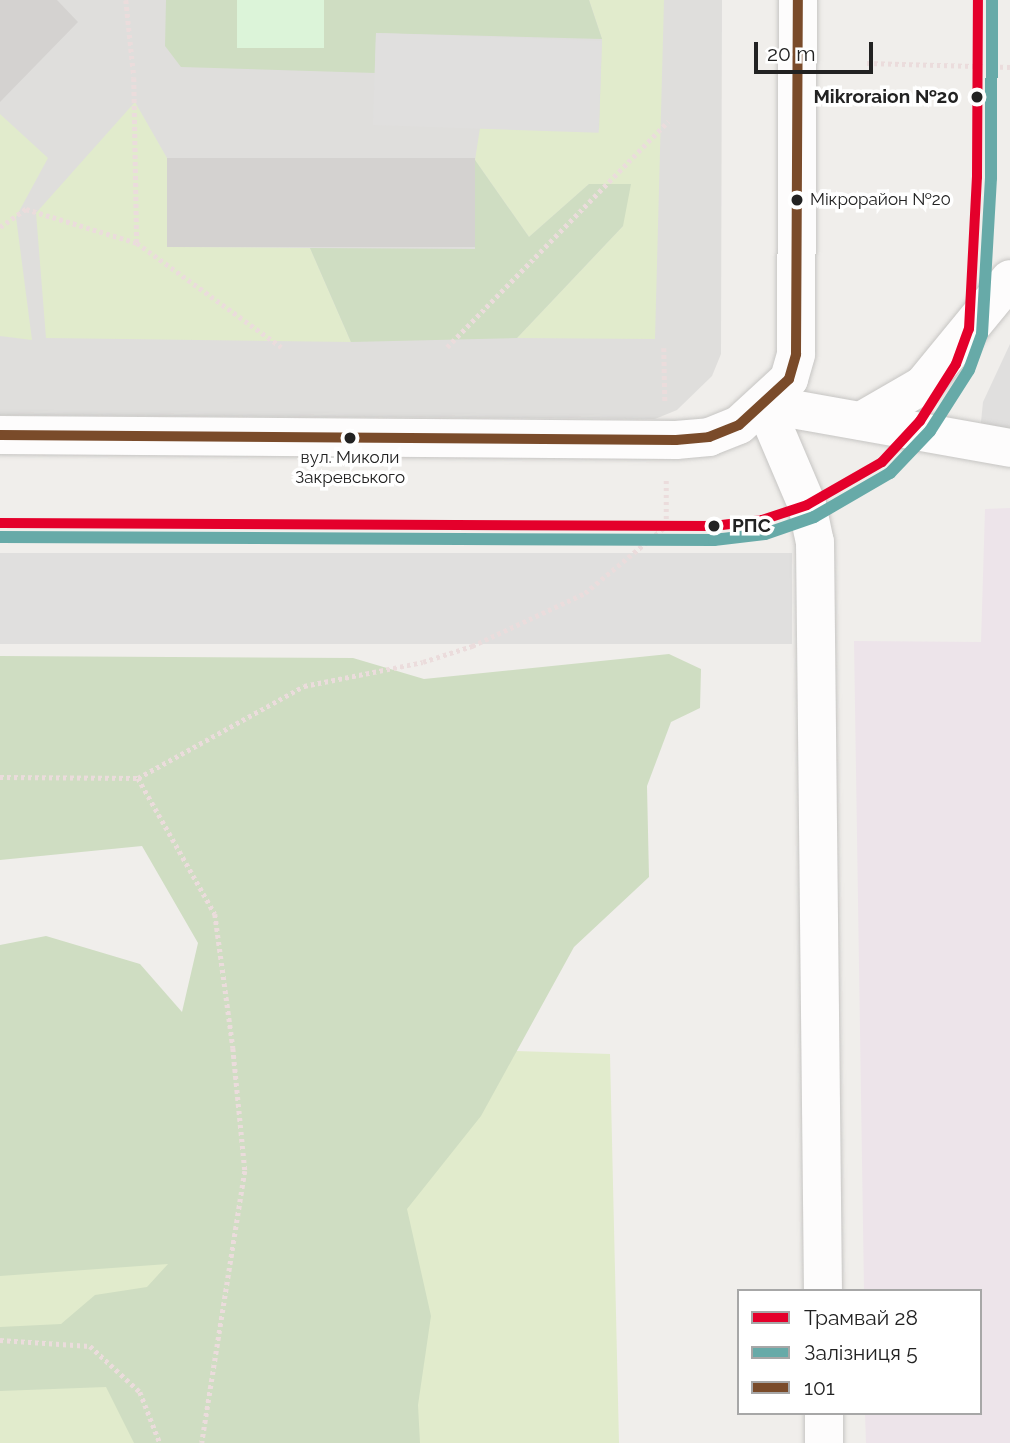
<!DOCTYPE html>
<html>
<head>
<meta charset="utf-8">
<style>
  body { margin:0 }
  #map { position:relative; width:1010px; height:1443px; overflow:hidden; background:#f0eeeb; font-family:Raleway,sans-serif }
  div>[style] { position:absolute }
  .residential>* { inset:0; background:#dfdedc }
  .industrial>* { inset:0; background:#ede4ea }
  .grass>* { inset:0; background:#e1ebcc }
  .forest>* { inset:0; background:#cfddc2 }
  .park>* { inset:0; background:#dcf4d9; transform-origin:0 0 }
  .parking>* { inset:0; background:#e0dfde; transform-origin:0 0 }
  .building>* { inset:0; background:#d4d2d0; transform-origin:0 0 }
  .path>* { height:4.5px; margin-top:-2.25px; transform-origin:0; background:repeating-linear-gradient(90deg,#ebdcdc 0 3.5px,transparent 0 7px) }
  .roads { filter:drop-shadow(0 0 2px #c6c5c3) drop-shadow(0 0 2px #c6c5c3) }
  .minor>* { height:38px; margin:-19px; padding:0 19px; transform-origin:19px; border-radius:19px; background:#fdfcfc }
  .bus-1>* { height:10px; margin:-5px; padding:0 5px; transform-origin:5px; border-radius:5px; background:#7a4b2a }
  .rail-1>* { height:12px; margin:-6px; padding:0 6px; transform-origin:6px; border-radius:6px; background:#67aaa8 }
  .tram-1>* { height:10px; margin:-5px; padding:0 5px; transform-origin:5px; border-radius:5px; background:#e4002b }
  .dots>* { width:19px; height:19px; translate:-50% -50%; box-sizing:border-box; border:4px solid #fff; border-radius:50% }
  span { translate:-50% -50%; white-space:nowrap; text-align:center; line-height:1.15; -webkit-text-stroke:7px #fff; paint-order:stroke }
  .bus-label { font-size:17px; color:#222 }
  .left { translate:0 -50%; text-align:left }
  .stop-label { font-size:19px; color:#222; font-weight:700 }
  .right { translate:-100% -50%; text-align:right }
  .legend { position:absolute; left:737px; top:1289px; width:245px; height:126px; box-sizing:border-box; background:#fff; border:2px solid #a7a7a7; margin:0; padding:9px 12px; list-style:none; font-size:21px; color:#222 }
  .legend li { display:flex; align-items:center; gap:14px; height:35px }
  .legend b { width:35px; border:2px solid #a7a7a7 }
  .scale { position:absolute; left:754px; top:42px; width:119px; height:32px; box-sizing:border-box; border:4px solid #222; border-top:0; padding-left:9px; font-size:21px; line-height:24px; white-space:nowrap; color:#222; -webkit-text-stroke:5px #fff; paint-order:stroke }
</style>
</head>
<body>
<div id="map">
  <div class="residential">
    <div style="clip-path:polygon(0 0,722px 0,721px 354px,712px 376px,677px 410px,655px 419px,0 415px)"></div>
  </div>
  <div class="industrial">
    <div style="clip-path:polygon(1010px 508px,1010px 1443px,866px 1443px,865px 1413px,980px 1413px,980px 1291px,864px 1291px,854px 641px,981px 642px,985px 509px)"></div>
  </div>
  <div class="grass">
    <div style="clip-path:polygon(589px 0,664px 0,655px 339px,517px 338px,623px 226px,589px 184px,529px 237px,475px 160px,480px 128px,599px 130px,602px 39px)"></div>
    <div style="clip-path:polygon(135px 102px,167px 158px,167px 247px,310px 248px,351px 342px,46px 338px,36px 213px)"></div>
    <div style="clip-path:polygon(0 114px,48px 158px,16px 217px,32px 340px,0 336px)"></div>
    <div style="clip-path:polygon(482px 1050px,610px 1054px,619px 1443px,0 1443px,0 1106px)"></div>
  </div>
  <div class="forest">
    <div style="clip-path:polygon(166px 0,589px 0,602px 39px,376px 33px,375px 73px,181px 67px,165px 46px)"></div>
    <div style="clip-path:polygon(475px 160px,529px 237px,589px 184px,631px 184px,623px 226px,517px 338px,351px 342px,310px 248px,475px 249px)"></div>
    <div style="clip-path:polygon(669px 654px,701px 669px,700px 708px,671px 722px,647px 786px,649px 877px,574px 947px,481px 1116px,407px 1209px,431px 1316px,418px 1405px,420px 1443px,134px 1443px,106px 1387px,0 1391px,0 1327px,61px 1324px,95px 1295px,147px 1287px,168px 1264px,0 1276px,0 945px,46px 936px,140px 964px,182px 1012px,198px 943px,142px 846px,0 860px,0 656px,353px 658px,424px 679px)"></div>
  </div>
  <div class="park">
    <div style="left:237px;top:0;width:87px;height:48px"></div>
  </div>
  <div class="parking">
    <div style="left:376px;top:33px;width:226px;height:92px;rotate:2deg"></div>
    <div style="clip-path:polygon(1010px 344px,1010px 444px,979px 442px,983px 402px)"></div>
    <div style="left:0;top:553px;width:792px;height:91px"></div>
  </div>
  <div class="building">
    <div style="clip-path:polygon(0 0,57px 0,78px 22px,0 102px)"></div>
    <div style="left:167px;top:158px;width:308px;height:89px"></div>
  </div>
  <div class="path">
    <div style="left:126px;top:0;width:78px;rotate:84.1deg"></div>
    <div style="left:134px;top:78px;width:165px;rotate:89deg"></div>
    <div style="left:137px;top:243px;width:178px;rotate:35.8deg"></div>
    <div style="left:867px;top:63px;width:143px;rotate:1.6deg"></div>
    <div style="left:0;top:227px;width:32px;rotate:-35deg"></div>
    <div style="left:26px;top:209px;width:116px;rotate:17deg"></div>
    <div style="left:447px;top:347px;width:316px;rotate:-45.6deg"></div>
    <div style="left:664px;top:348px;width:54px;rotate:88.9deg"></div>
    <div style="left:0;top:777px;width:138px;rotate:0.4deg"></div>
    <div style="left:138px;top:778px;width:190px;rotate:-29deg"></div>
    <div style="left:304px;top:686px;width:121px;rotate:-11.4deg"></div>
    <div style="left:423px;top:662px;width:52px;rotate:-18.1deg"></div>
    <div style="left:472px;top:646px;width:125px;rotate:-25.1deg"></div>
    <div style="left:585px;top:593px;width:105px;rotate:-39.6deg"></div>
    <div style="left:666px;top:526px;width:49px;rotate:-90deg"></div>
    <div style="left:138px;top:778px;width:156px;rotate:60.5deg"></div>
    <div style="left:215px;top:914px;width:135px;rotate:82.3deg"></div>
    <div style="left:233px;top:1048px;width:124px;rotate:84.4deg"></div>
    <div style="left:245px;top:1171px;width:275px;rotate:99deg"></div>
    <div style="left:0;top:1340px;width:90px;rotate:3.8deg"></div>
    <div style="left:90px;top:1346px;width:68px;rotate:42.6deg"></div>
    <div style="left:140px;top:1392px;width:55px;rotate:68.6deg"></div>
  </div>
  <div class="roads">
    <div class="minor">
      <div style="left:764px;top:404px;width:110px;rotate:66.9deg"></div>
      <div style="left:807px;top:505px;width:38px;rotate:78deg"></div>
      <div style="left:815px;top:542px;width:749px;rotate:89.39deg"></div>
      <div style="left:764px;top:404px;width:250px;rotate:10.1deg"></div>
      <div style="left:861px;top:421px;width:72px;rotate:-30.1deg"></div>
      <div style="left:923px;top:385px;width:137px;rotate:-50.6deg"></div>
      <div style="left:0;top:435px;width:676px;rotate:0.42deg"></div>
      <div style="left:676px;top:440px;width:33px;rotate:-5deg"></div>
      <div style="left:709px;top:437px;width:32px;rotate:-22deg"></div>
      <div style="left:739px;top:425px;width:68px;rotate:-42.6deg"></div>
      <div style="left:789px;top:379px;width:26px;rotate:-74deg"></div>
      <div style="left:796px;top:354px;width:354px;rotate:-89.7deg"></div>
      <div style="left:824px;top:1413px;width:30px;rotate:90deg"></div>
    </div>
  </div>
  <div class="bus-1">
    <div style="left:0;top:435px;width:676px;rotate:0.42deg"></div>
    <div style="left:676px;top:440px;width:33px;rotate:-5deg"></div>
    <div style="left:709px;top:437px;width:32px;rotate:-22deg"></div>
    <div style="left:739px;top:425px;width:68px;rotate:-42.6deg"></div>
    <div style="left:789px;top:379px;width:26px;rotate:-74deg"></div>
    <div style="left:796px;top:354px;width:354px;rotate:-89.7deg"></div>
  </div>
  <div class="rail-1">
    <div style="left:0;top:537px;width:714px;rotate:0.24deg"></div>
    <div style="left:714px;top:540px;width:51px;rotate:-6.7deg"></div>
    <div style="left:765px;top:534px;width:52px;rotate:-19.1deg"></div>
    <div style="left:814px;top:517px;width:88px;rotate:-30.1deg"></div>
    <div style="left:890px;top:473px;width:58px;rotate:-46.4deg"></div>
    <div style="left:930px;top:431px;width:72px;rotate:-57.4deg"></div>
    <div style="left:969px;top:370px;width:38px;rotate:-70deg"></div>
    <div style="left:982px;top:334px;width:156px;rotate:-86.7deg"></div>
    <div style="left:991px;top:178px;width:178px;rotate:-89.7deg"></div>
  </div>
  <div class="tram-1">
    <div style="left:0;top:523px;width:714px;rotate:0.24deg"></div>
    <div style="left:714px;top:526px;width:48px;rotate:-7.1deg"></div>
    <div style="left:762px;top:520px;width:47px;rotate:-18.4deg"></div>
    <div style="left:807px;top:505px;width:86px;rotate:-29.8deg"></div>
    <div style="left:882px;top:462px;width:56px;rotate:-47.2deg"></div>
    <div style="left:920px;top:421px;width:67px;rotate:-57.7deg"></div>
    <div style="left:956px;top:364px;width:37px;rotate:-70deg"></div>
    <div style="left:969px;top:329px;width:152px;rotate:-87deg"></div>
    <div style="left:977px;top:177px;width:177px;rotate:-89.7deg"></div>
  </div>
  <div class="dots">
    <div style="left:977px;top:97px;background:#222"></div>
    <div style="left:797px;top:200px;background:#222"></div>
    <div style="left:350px;top:438px;background:#222"></div>
    <div style="left:714px;top:526px;background:#222"></div>
  </div>
  <div class="bus-label">
    <span class="left" style="left:810px;top:200px">Мікрорайон №20</span>
    <span style="left:350px;top:468px">вул. Миколи<br>Закревського</span>
  </div>
  <div class="stop-label">
    <span class="right" style="left:959px;top:97px">Mikroraion №20</span>
    <span class="left" style="left:732px;top:526px">РПС</span>
  </div>
  <ul class="legend">
  <li><b style="height:9px;background:#e4002b"></b>Трамвай 28</li>
  <li><b style="height:9px;background:#67aaa8"></b>Залізниця 5</li>
  <li><b style="height:9px;background:#7a4b2a"></b>101</li>
  </ul>
  <div class="scale">20 m</div>
</div>
</body>
</html>
